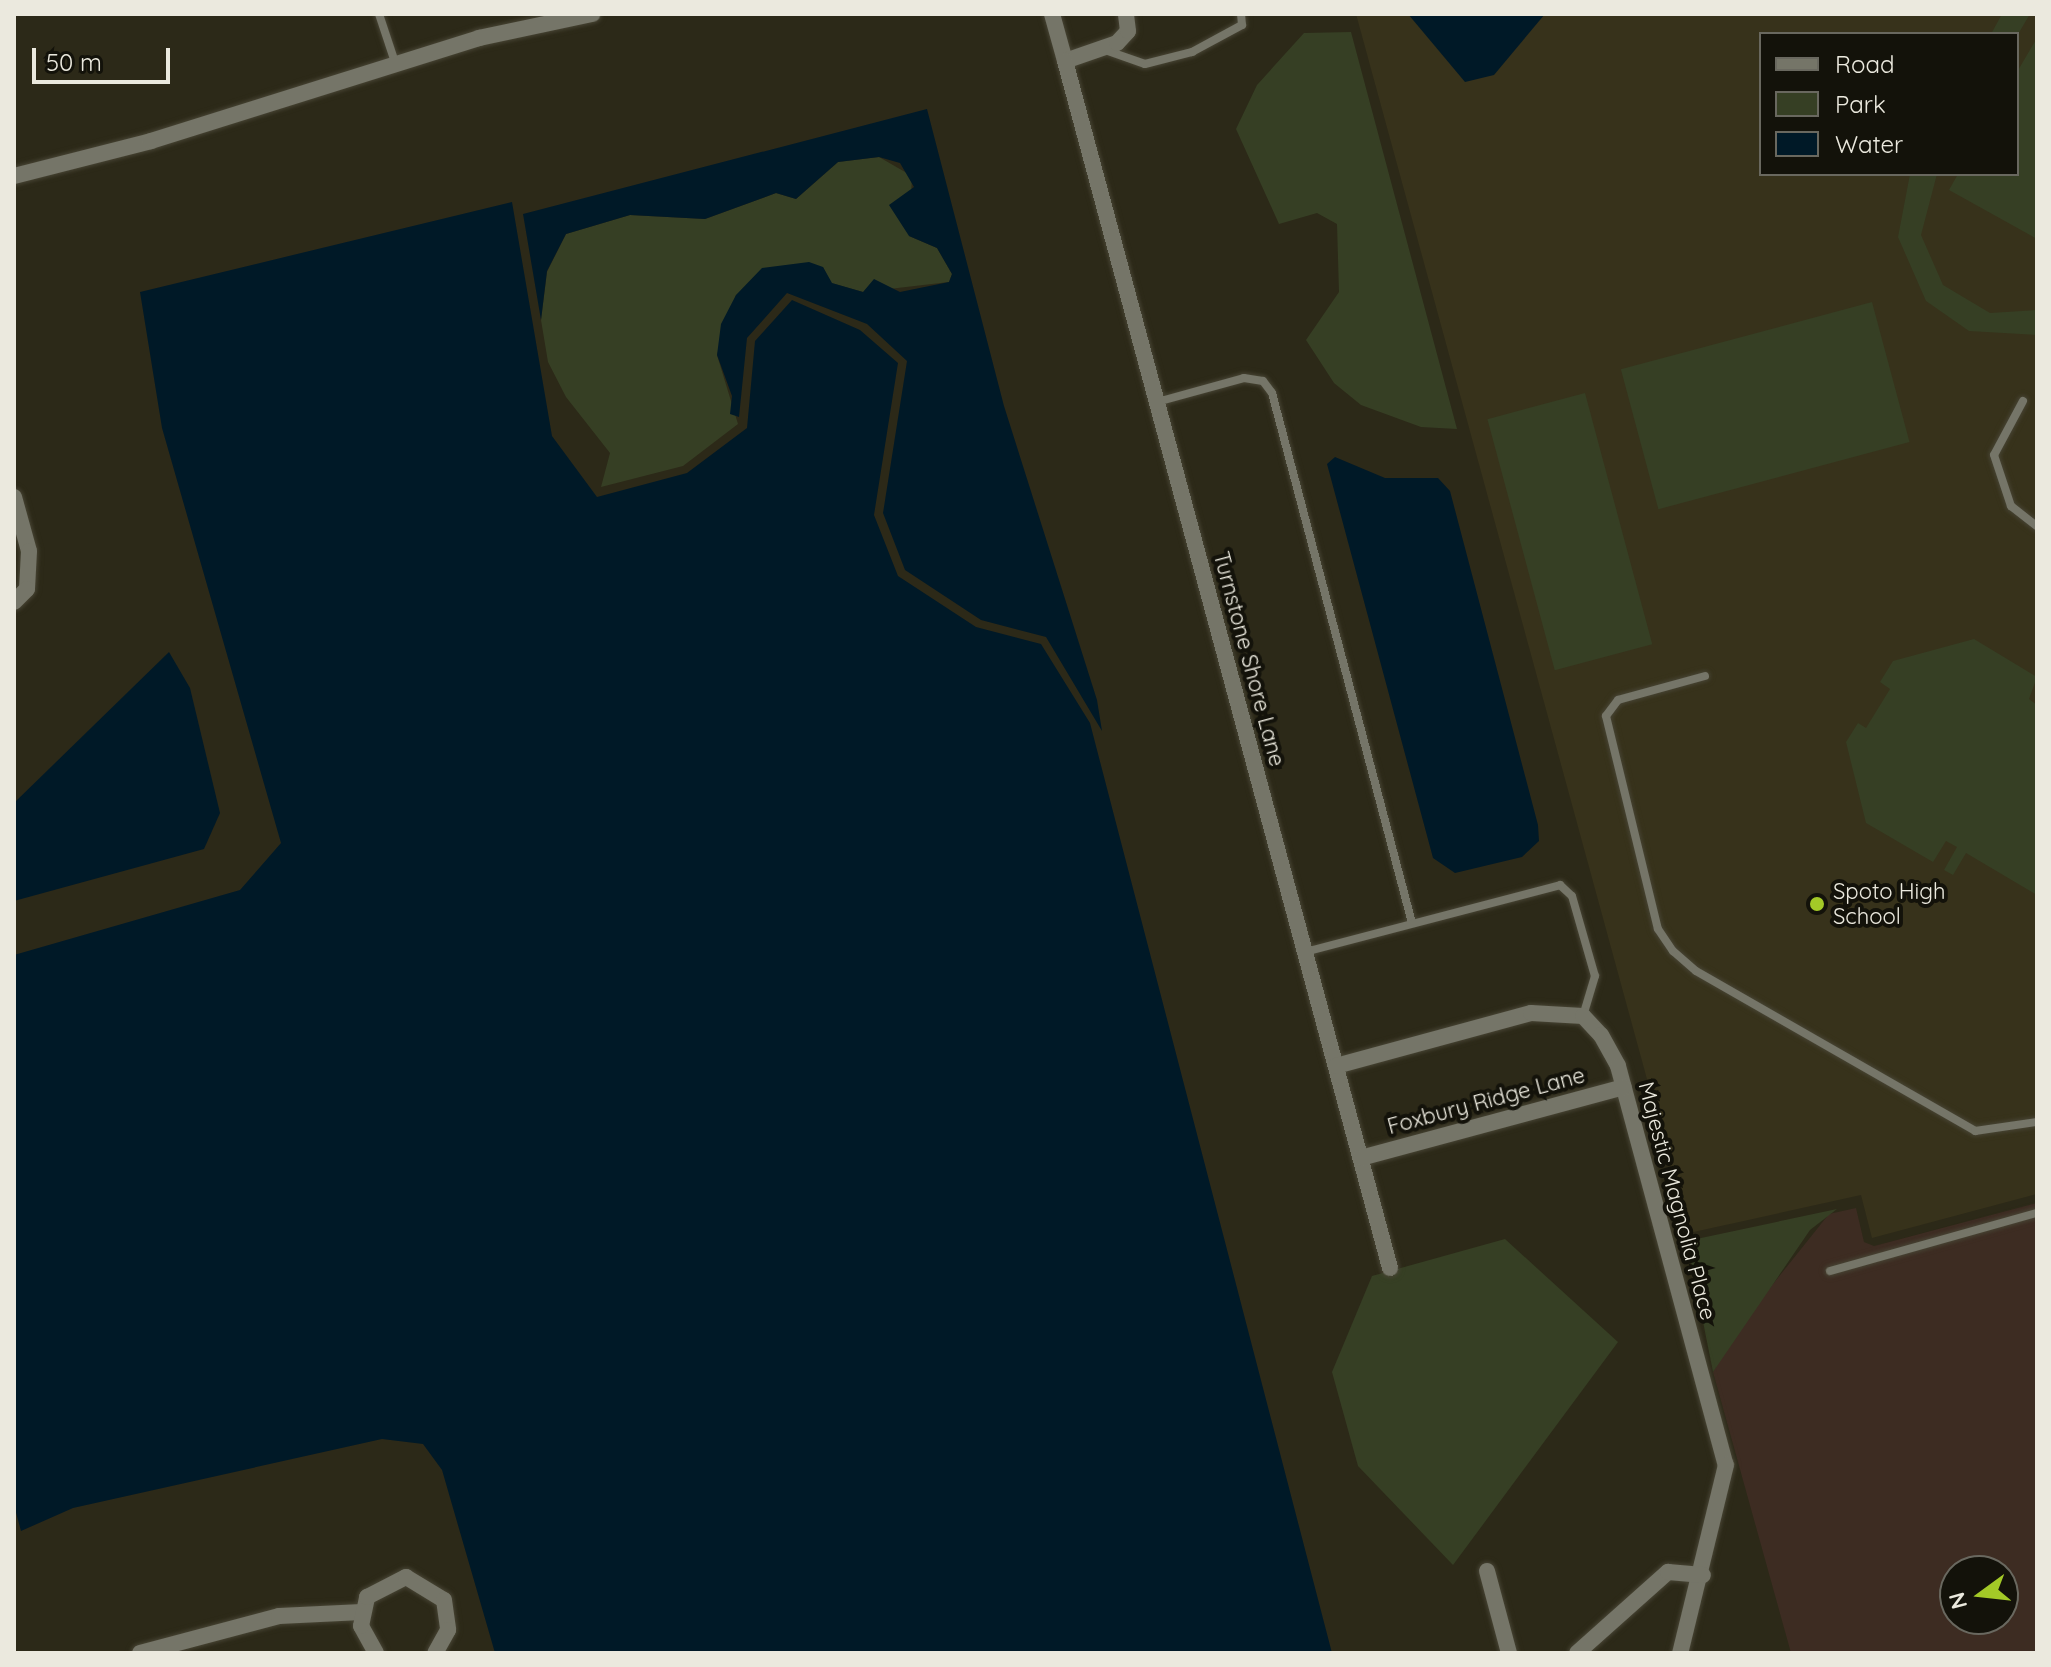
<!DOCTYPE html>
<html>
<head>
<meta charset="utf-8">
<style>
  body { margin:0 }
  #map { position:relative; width:2051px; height:1667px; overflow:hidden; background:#2c2918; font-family:Quicksand,sans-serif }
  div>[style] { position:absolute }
  .commercial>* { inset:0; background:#3d2c22 }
  .built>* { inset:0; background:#37321b }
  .green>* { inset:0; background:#363f24; transform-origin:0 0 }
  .water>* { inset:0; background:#001927 }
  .roads { filter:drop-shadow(0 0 2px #474434) drop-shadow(0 0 2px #474434) }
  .service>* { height:8px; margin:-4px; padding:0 4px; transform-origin:4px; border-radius:4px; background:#757568 }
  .minor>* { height:16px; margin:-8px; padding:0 8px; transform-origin:8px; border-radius:8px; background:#757568 }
  .dots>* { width:22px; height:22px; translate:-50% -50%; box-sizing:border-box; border:4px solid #13120a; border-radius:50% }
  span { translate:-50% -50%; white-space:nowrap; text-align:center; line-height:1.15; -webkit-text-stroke:8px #13120a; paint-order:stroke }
  .street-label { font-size:22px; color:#ebe9de }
  .poi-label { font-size:22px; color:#ebe9de }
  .left { translate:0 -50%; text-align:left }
  .frame { position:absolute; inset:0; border:16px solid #ebe9de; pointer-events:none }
  .legend { position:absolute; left:1759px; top:32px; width:260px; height:144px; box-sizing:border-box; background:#13120a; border:2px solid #69685f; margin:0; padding:10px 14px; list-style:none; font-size:24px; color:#ebe9de }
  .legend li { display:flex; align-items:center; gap:16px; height:40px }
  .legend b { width:40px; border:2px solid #69685f }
  .north { position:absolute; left:1939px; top:1555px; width:80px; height:80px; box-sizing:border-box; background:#13120a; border:2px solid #69685f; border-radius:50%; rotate:255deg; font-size:22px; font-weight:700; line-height:32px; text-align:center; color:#ebe9de }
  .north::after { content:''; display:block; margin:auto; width:28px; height:36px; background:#a3c927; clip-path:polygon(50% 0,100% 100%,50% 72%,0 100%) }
  .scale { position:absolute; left:32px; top:48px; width:138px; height:36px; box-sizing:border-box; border:4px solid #ebe9de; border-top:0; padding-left:10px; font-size:24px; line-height:28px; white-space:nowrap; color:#ebe9de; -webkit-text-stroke:6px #13120a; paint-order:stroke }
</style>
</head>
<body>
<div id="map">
  <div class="commercial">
    <div style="clip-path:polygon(evenodd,2037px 1203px,2037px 1653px,1791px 1653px,1713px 1372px,1733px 1334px,1829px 1214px,1856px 1208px,1864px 1242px,1874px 1246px,2037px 1203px,1955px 1571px,2003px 1571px,2003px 1619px,1955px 1619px,1955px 1571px)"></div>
  </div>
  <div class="built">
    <div style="clip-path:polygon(evenodd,1356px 14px,2037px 14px,2037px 1194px,1872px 1238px,1861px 1195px,1689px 1233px,1356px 14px,1761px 34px,2017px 34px,2017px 174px,1761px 174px,1761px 34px)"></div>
  </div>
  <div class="green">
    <div style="clip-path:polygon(2002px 14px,2030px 14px,2017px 36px,1991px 34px)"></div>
    <div style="clip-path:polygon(1351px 32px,1457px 429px,1421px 427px,1361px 405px,1334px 383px,1306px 340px,1339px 292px,1337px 224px,1317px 213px,1279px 224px,1236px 129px,1257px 85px,1304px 33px)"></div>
    <div style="clip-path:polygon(2037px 38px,2037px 239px,1949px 190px,1958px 174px,2017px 174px,2017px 72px)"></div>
    <div style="clip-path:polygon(879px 157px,912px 176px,909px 236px,937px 248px,952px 274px,949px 282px,863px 292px,831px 283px,823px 267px,736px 295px,717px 355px,738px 424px,683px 466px,601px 487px,610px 453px,566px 397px,548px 362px,541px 320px,547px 272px,566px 234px,630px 215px,705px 219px,776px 193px,796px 199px,838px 162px)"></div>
    <div style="clip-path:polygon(1910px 174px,1937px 174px,1921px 235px,1943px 285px,1990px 313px,2037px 310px,2037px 335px,1969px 331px,1926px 301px,1898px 237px)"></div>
    <div style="left:1872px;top:302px;width:145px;height:260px;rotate:75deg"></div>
    <div style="left:1585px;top:393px;width:260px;height:101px;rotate:75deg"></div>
    <div style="clip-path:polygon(1974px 639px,2037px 677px,2029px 699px,2037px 705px,2037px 895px,1966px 853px,1953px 875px,1944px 870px,1957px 847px,1946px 841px,1933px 862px,1866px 823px,1846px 742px,1858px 723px,1866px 728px,1890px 689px,1880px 682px,1893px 661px)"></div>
    <div style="clip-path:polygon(1837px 1209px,1810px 1230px,1713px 1372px,1687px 1241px)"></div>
    <div style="clip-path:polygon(1505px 1239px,1618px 1342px,1453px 1565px,1358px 1466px,1332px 1372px,1372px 1276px)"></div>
  </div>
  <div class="water">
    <div style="clip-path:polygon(1408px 14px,1545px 14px,1494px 75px,1465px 82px)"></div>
    <div style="clip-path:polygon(927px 109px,1004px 406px,1097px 700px,1102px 731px,1046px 637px,981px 620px,905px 570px,883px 513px,907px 361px,867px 324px,787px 293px,747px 338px,739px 417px,730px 414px,732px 396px,717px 355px,721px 324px,736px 295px,762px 268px,809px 262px,823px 267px,832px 283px,863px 292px,874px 279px,900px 292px,949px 282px,952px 274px,937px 248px,909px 236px,889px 205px,914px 187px,900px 163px,879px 157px,838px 162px,796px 199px,776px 193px,705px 219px,630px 215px,566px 234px,547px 271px,541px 320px,523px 214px)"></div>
    <div style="clip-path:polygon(512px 202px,552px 436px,597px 497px,687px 473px,747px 428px,755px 341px,792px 300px,860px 330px,898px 363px,874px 515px,898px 576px,976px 627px,1041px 644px,1090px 723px,1332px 1653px,495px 1653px,442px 1470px,423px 1444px,382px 1439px,73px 1508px,21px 1531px,14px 1505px,14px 955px,240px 890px,281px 843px,162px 428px,140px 292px)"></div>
    <div style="clip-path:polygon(1335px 457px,1385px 478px,1438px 478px,1450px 491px,1538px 825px,1539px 841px,1522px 857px,1455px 873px,1433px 858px,1327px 464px)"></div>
    <div style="clip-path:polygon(169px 652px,190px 688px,220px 813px,204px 849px,14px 901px,14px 803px)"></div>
  </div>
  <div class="roads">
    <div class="service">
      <div style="left:379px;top:14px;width:51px;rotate:71.6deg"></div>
      <div style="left:1105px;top:50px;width:42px;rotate:19.3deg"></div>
      <div style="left:1145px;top:64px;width:49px;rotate:-14.3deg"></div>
      <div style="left:1192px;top:52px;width:57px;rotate:-28.4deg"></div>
      <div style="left:1242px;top:25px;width:11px;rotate:-95deg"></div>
      <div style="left:2023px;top:401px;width:61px;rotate:118.2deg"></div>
      <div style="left:1994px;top:455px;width:54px;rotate:71.6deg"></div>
      <div style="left:2011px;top:506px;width:33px;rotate:38deg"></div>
      <div style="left:1157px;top:402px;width:90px;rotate:-15.4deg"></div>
      <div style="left:1244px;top:378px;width:19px;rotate:9deg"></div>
      <div style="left:1263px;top:381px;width:15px;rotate:53deg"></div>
      <div style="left:1272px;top:393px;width:548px;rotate:75.2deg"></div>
      <div style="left:1705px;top:676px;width:90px;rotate:164.6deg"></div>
      <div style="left:1618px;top:700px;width:20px;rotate:127deg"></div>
      <div style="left:1606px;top:716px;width:219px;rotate:76.3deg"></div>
      <div style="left:1658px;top:929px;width:27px;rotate:56deg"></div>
      <div style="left:1673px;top:951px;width:30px;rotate:41deg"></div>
      <div style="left:1696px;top:971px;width:322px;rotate:29.8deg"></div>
      <div style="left:1975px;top:1131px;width:63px;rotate:-8.3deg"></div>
      <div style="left:1305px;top:952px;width:264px;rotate:-14.7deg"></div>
      <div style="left:1560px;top:885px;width:16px;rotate:43deg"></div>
      <div style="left:1572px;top:896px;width:83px;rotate:74deg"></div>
      <div style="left:1595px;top:976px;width:42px;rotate:106.7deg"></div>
      <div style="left:1830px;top:1271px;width:215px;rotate:-15.7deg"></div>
    </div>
    <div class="minor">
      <div style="left:1052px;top:14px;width:49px;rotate:74.5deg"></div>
      <div style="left:1065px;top:61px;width:55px;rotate:-19.1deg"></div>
      <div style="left:1117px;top:43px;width:16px;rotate:-47deg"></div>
      <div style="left:1128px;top:31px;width:17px;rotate:-97deg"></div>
      <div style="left:1065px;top:61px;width:1250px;rotate:74.93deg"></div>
      <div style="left:14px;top:176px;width:141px;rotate:-14.3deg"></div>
      <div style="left:151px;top:141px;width:344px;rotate:-17.4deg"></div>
      <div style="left:479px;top:38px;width:116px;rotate:-12deg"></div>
      <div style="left:14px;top:497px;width:56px;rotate:74.5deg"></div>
      <div style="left:29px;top:551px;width:38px;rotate:93deg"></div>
      <div style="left:27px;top:589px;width:18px;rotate:135deg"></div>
      <div style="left:1336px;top:1066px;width:202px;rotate:-15.2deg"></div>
      <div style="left:1531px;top:1013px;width:52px;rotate:3.3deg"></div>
      <div style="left:1583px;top:1016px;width:26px;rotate:47deg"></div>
      <div style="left:1601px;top:1035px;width:35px;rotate:61deg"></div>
      <div style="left:1618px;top:1066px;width:413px;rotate:74.9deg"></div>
      <div style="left:1726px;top:1465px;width:194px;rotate:103.7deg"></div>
      <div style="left:1361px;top:1158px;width:272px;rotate:-15.1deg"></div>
      <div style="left:1487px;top:1571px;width:85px;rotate:75deg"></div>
      <div style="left:140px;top:1653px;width:144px;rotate:-14.9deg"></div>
      <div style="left:279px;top:1616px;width:83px;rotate:-2.8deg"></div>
      <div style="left:376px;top:1653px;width:31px;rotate:-119deg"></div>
      <div style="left:361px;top:1626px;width:30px;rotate:-78deg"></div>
      <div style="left:367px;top:1597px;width:44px;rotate:-27.1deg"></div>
      <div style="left:406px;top:1577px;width:44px;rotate:31.2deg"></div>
      <div style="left:444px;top:1600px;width:30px;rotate:82deg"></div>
      <div style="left:448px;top:1630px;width:26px;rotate:119deg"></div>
      <div style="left:1577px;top:1653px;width:122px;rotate:-41.7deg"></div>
      <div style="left:1668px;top:1572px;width:35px;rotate:5deg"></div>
    </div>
  </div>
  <div class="dots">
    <div style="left:1817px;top:904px;background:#a3c927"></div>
  </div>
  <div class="street-label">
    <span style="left:1249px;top:659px;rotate:75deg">Turnstone Shore Lane</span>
    <span style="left:1486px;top:1101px;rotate:-15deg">Foxbury Ridge Lane</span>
    <span style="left:1677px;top:1201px;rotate:75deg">Majestic Magnolia Place</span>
  </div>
  <div class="poi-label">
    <span class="left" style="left:1833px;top:904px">Spoto High<br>School</span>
  </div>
  <div class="frame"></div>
  <ul class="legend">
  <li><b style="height:10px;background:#757568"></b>Road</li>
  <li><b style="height:22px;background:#363f24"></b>Park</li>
  <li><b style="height:22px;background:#001927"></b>Water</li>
  </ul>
  <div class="north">N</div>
  <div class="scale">50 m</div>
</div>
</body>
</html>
